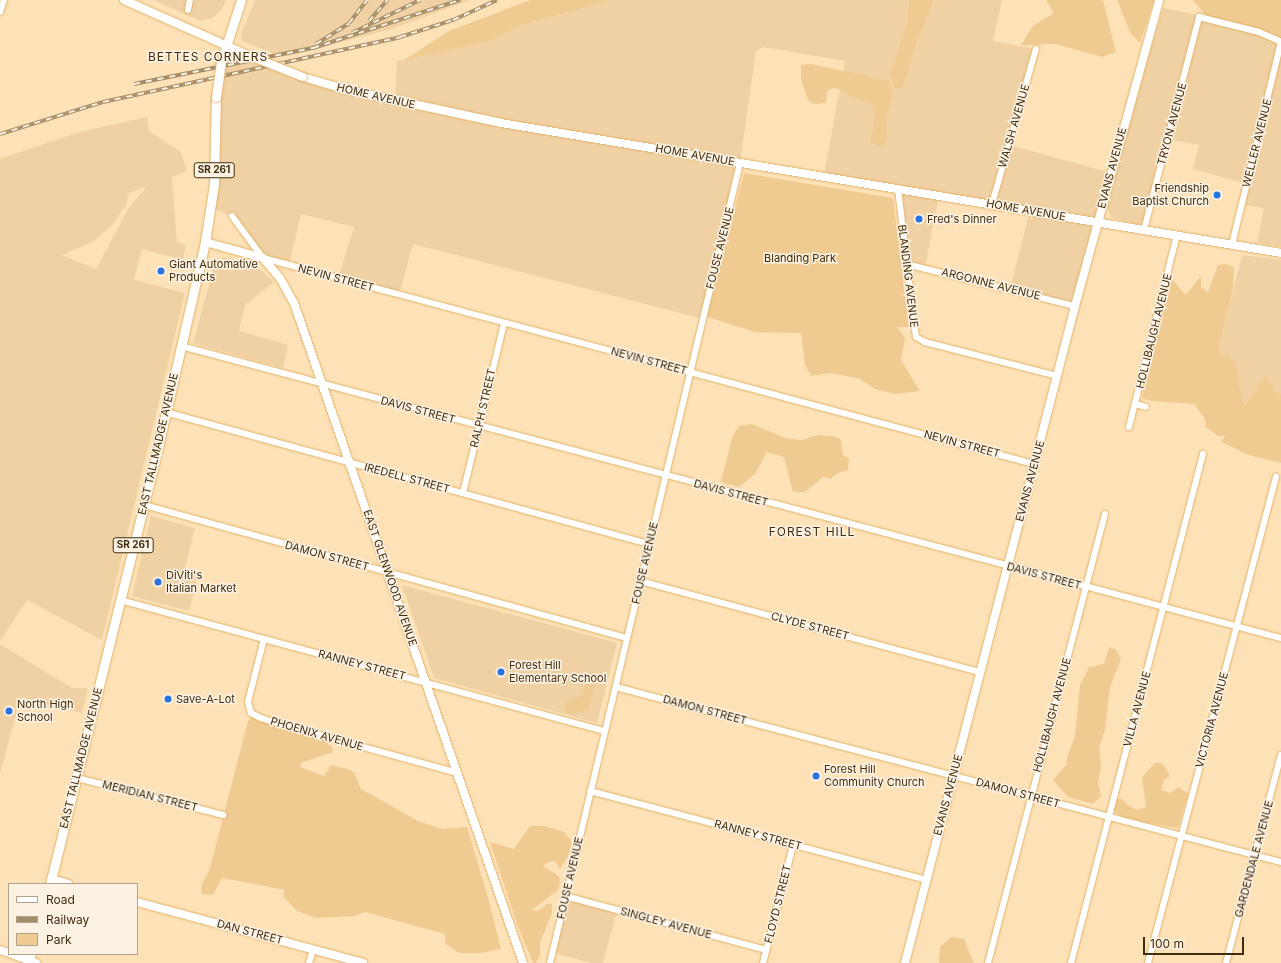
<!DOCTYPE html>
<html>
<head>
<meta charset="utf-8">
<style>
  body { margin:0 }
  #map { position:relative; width:1281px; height:963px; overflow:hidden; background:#fee2b7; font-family:Inter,sans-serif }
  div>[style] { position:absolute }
  .built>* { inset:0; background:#f0d1a4; transform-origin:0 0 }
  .green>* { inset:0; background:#efcb92 }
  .roads { filter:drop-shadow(0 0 1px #e1b36a) drop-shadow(0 0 1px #e1b36a) }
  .street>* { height:6px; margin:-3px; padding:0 3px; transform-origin:3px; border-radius:3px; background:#fff }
  .secondary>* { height:8px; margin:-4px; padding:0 4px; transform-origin:4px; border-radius:4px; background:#fff }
  .primary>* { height:9px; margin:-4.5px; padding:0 4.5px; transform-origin:4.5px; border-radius:4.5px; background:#fff }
  .rail>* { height:3.5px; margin-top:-1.75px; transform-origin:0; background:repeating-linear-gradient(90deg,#fcf2e4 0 6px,#a48d68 0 12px); box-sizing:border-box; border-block:1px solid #a48d68 }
  .bridges { filter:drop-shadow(0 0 1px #e1b36a) drop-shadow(0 0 1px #e1b36a) }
  .secondary-bridge>* { height:8px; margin:-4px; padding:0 4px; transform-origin:4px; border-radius:4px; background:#fff }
  .primary-bridge>* { height:9px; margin:-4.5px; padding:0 4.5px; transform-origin:4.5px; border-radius:4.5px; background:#fff }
  .dots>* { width:11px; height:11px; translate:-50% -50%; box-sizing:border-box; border:2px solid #fcf2e4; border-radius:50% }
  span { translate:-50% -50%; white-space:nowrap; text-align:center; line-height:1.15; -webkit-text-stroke:3px #fcf2e4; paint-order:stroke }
  .shield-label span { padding:1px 3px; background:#fcf2e4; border:1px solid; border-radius:3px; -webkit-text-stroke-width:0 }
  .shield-label { font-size:10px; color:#3f2d0e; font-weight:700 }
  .street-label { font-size:11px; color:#3f2d0e }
  .poi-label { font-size:11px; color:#3f2d0e }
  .right { translate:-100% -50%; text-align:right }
  .left { translate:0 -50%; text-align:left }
  .park-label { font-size:11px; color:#3c2700 }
  .neighbourhood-label { font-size:12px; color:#3f2d0e; letter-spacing:1px }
  .legend { position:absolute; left:8px; top:883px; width:130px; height:72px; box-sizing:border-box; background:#fcf2e4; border:1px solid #b0a38e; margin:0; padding:5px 7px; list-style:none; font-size:12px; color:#3f2d0e }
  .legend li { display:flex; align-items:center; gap:8px; height:20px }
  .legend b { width:20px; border:1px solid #b0a38e }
  .scale { position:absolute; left:1143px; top:937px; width:101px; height:18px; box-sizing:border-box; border:2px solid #3f2d0e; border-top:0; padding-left:5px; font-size:12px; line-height:14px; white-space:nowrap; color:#3f2d0e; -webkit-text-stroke:3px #fcf2e4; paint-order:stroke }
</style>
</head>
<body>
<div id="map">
  <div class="built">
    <div style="clip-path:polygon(153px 0,226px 0,222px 9px,213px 18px,200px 21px)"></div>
    <div style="clip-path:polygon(255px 0,470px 0,392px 29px,283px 57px,242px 41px,241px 34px)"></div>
    <div style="clip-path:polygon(612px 0,909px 0,907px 23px,890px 73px,894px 89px,903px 88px,918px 39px,934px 0,1002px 0,993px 41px,1036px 49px,1010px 145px,1111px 173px,1075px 306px,1010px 288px,1030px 211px,939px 195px,925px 268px,906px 264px,898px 189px,823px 179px,845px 61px,763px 47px,756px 51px,740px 163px,703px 319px,413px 244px,399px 295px,338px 278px,354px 227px,301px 214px,289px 265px,263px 258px,232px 216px,211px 208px,225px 46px,284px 70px,395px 99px,397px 61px,488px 42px,522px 25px)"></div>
    <div style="clip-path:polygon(1163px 8px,1242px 24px,1271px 33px,1278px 39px,1275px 51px,1281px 50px,1281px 247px,1257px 243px,1264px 208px,1245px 205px,1240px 182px,1193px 169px,1199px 145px,1166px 139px,1144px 226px,1112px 218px,1107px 208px,1106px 199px)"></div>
    <div style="clip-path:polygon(evenodd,147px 117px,149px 131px,181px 152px,187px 171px,172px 177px,177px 242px,186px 245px,183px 260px,142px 249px,134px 280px,185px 293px,102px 640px,27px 600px,0 641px,0 159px,79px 132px,147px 117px,147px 186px,128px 209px,96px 269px,62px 255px,94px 241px,114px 223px,126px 205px,129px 193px,147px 186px)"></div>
    <div style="clip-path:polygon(1242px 255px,1281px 260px,1281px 394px,1276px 392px,1265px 375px,1245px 405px,1242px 401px,1237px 369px,1221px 356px,1219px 347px)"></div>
    <div style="clip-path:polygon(224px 257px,249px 264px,263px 272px,274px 282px,245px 305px,239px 331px,288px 345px,283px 368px,193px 343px,214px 266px)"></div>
    <div style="clip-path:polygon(151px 516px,195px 528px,185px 568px,199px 572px,189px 611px,132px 596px)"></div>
    <div style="clip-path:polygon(402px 585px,617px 643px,597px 723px,434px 678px)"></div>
    <div style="clip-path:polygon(0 644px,72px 688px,88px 688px,82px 713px,20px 699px,0 774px)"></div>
    <div style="left:565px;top:896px;width:54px;height:58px;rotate:15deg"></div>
  </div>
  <div class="green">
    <div style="clip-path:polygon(530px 0,612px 0,522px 25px,488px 42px,404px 60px,449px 31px)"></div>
    <div style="clip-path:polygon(909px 0,934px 0,918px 39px,903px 88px,894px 89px,890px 73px,907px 23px)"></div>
    <div style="clip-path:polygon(1046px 0,1103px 0,1116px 52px,1102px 57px,1056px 44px,1021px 45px,1033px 26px,1054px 13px)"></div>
    <div style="clip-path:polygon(1117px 0,1154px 0,1140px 43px,1131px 34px)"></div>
    <div style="clip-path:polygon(1193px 0,1281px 0,1281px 42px,1271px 33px,1242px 24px,1208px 18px)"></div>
    <div style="clip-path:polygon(811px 64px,889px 81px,893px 94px,886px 121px,887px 138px,883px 147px,870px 143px,875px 119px,872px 104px,855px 99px,842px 90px,833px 88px,827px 91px,826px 103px,813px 104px,808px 100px,801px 79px,801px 65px)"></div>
    <div style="clip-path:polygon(744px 173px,893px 198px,909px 327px,897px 327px,905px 338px,901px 360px,920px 391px,895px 394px,875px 389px,858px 378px,829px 373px,811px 376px,805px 365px,801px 333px,755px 332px,707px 317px)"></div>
    <div style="clip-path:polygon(1225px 264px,1234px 267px,1233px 289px,1219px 347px,1221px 356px,1230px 356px,1237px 369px,1242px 401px,1245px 405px,1265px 375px,1276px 392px,1281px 394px,1281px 463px,1249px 455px,1221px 442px,1225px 436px,1218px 436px,1206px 427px,1205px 419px,1194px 404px,1151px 401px,1142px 398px,1153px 341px,1170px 277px,1186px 295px,1201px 276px,1201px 287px,1208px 292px,1218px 265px)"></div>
    <div style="clip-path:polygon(752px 424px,785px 438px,801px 440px,818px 435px,837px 437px,841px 440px,843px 455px,849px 458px,848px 470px,838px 473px,830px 479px,823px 477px,805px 492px,793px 492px,784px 457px,767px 452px,755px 474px,739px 487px,724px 483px,721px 481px,733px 435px,739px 426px)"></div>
    <div style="clip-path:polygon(1109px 647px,1116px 650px,1121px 659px,1110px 687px,1105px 730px,1099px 748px,1101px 766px,1098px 782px,1101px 796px,1093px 804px,1068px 797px,1053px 780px,1066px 765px,1067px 757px,1075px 736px,1080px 685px,1089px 667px,1104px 664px)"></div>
    <div style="clip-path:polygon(587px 678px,596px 682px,588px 710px,570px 714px,565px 713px,564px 704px,569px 699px,582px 696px)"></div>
    <div style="clip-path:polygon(253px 716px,329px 741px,333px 752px,301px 763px,300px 767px,324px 776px,331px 765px,344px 768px,354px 772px,361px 789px,420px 822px,442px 829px,467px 827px,489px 901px,501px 949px,481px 953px,458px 953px,445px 943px,445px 934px,365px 912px,354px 916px,316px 918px,297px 911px,283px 896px,285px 890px,222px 878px,213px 895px,202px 894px,201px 886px,210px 868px,248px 721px)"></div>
    <div style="clip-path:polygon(1155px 763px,1162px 763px,1170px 776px,1164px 780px,1161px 790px,1170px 793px,1179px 787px,1188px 794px,1178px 828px,1126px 819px,1113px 811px,1117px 799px,1122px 799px,1128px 805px,1137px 810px,1146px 807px,1142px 777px)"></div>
    <div style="clip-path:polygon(530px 826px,544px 826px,564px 832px,571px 840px,571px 851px,560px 869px,555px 861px,548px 862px,543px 866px,559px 876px,560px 884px,557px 891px,532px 910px,538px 911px,547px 904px,552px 903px,552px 913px,540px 943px,540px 955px,536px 963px,533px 963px,517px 924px,490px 842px,514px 849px)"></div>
    <div style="clip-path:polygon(951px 937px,964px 939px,974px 963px,939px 963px,940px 947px)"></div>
  </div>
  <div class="roads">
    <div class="street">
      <div style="left:188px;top:10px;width:10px;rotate:-79deg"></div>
      <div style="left:0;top:12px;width:13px;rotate:-72deg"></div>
      <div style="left:898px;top:189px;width:149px;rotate:83.1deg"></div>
      <div style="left:916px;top:337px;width:10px;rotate:29deg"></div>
      <div style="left:925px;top:342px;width:136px;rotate:14.4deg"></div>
      <div style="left:992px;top:204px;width:161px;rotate:-74.2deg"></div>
      <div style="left:232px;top:216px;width:52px;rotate:53.6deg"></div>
      <div style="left:263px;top:258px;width:798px;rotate:14.96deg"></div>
      <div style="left:1144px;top:230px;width:220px;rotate:-75.5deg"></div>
      <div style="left:1199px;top:17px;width:62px;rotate:14deg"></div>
      <div style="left:1259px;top:32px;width:24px;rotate:24deg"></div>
      <div style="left:1281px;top:42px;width:208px;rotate:103.6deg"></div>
      <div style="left:906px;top:264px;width:174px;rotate:14deg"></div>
      <div style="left:181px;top:346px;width:1138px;rotate:14.87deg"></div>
      <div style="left:1135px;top:404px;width:11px;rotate:15deg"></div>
      <div style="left:165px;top:412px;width:502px;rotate:15.26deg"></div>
      <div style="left:1129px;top:427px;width:198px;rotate:-76deg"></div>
      <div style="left:463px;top:493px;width:175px;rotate:-76.4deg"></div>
      <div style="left:144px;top:505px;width:501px;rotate:15.4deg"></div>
      <div style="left:640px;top:581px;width:352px;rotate:15deg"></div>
      <div style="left:120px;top:600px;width:501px;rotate:15.14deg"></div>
      <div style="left:264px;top:639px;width:65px;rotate:104.3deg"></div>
      <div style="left:248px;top:702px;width:11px;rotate:75deg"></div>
      <div style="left:251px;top:713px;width:11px;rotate:27deg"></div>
      <div style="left:261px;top:718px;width:26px;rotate:18deg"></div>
      <div style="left:286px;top:726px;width:178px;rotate:15.3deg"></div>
      <div style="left:616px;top:687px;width:688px;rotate:14.74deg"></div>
      <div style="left:77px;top:778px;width:151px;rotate:14.2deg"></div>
      <div style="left:590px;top:791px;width:348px;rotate:14.8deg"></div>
      <div style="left:565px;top:896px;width:208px;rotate:15deg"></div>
      <div style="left:309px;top:963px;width:14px;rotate:-73deg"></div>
      <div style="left:550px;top:963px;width:822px;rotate:-76.64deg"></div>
      <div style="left:763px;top:963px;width:122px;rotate:-75.7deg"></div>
      <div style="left:988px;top:963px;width:464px;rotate:-75.4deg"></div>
      <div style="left:1071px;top:963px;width:526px;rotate:-75.46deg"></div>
      <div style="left:1148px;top:963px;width:503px;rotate:-75.24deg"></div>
      <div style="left:1226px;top:963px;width:215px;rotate:-75.2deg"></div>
    </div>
    <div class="secondary">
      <div style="left:124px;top:0;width:138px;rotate:24deg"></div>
      <div style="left:303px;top:77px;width:43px;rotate:16.3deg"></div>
      <div style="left:344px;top:89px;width:161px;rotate:12.2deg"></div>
      <div style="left:501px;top:123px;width:791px;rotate:9.46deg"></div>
      <div style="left:205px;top:242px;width:60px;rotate:15.4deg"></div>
      <div style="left:263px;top:258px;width:26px;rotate:50deg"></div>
      <div style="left:280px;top:278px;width:29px;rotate:61deg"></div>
      <div style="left:294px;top:303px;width:699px;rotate:70.86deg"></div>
      <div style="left:51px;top:879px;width:18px;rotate:16deg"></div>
      <div style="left:137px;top:902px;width:234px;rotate:15.1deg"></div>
      <div style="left:0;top:950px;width:9px;rotate:18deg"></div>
      <div style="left:12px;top:954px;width:26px;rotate:21deg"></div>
      <div style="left:905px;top:963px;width:679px;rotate:-75.49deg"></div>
      <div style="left:1075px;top:306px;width:317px;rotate:-74.6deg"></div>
    </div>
    <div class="primary">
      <div style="left:221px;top:62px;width:65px;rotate:-72.1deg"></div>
      <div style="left:50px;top:884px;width:428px;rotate:-76.1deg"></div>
      <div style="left:153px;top:469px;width:233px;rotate:-77.1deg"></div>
      <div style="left:205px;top:242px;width:59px;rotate:-81.2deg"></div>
      <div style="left:214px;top:184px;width:87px;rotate:-88.7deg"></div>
      <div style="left:28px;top:963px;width:9px;rotate:-72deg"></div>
    </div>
  </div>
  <div class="rail">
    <div style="left:369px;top:21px;width:28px;rotate:-49deg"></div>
    <div style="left:352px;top:33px;width:76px;rotate:-25.9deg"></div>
    <div style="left:316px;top:44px;width:39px;rotate:-32deg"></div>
    <div style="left:349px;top:23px;width:29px;rotate:-52deg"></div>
    <div style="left:134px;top:84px;width:183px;rotate:-11.4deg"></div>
    <div style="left:313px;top:48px;width:155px;rotate:-18.1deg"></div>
    <div style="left:0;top:134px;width:108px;rotate:-17.3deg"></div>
    <div style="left:103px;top:102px;width:304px;rotate:-12.3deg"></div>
    <div style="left:400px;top:37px;width:56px;rotate:-17.8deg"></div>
    <div style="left:453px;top:20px;width:48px;rotate:-24.4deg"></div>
  </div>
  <div class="bridges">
    <div class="secondary-bridge">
      <div style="left:250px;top:56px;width:57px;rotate:21.6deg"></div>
    </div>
    <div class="primary-bridge">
      <div style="left:216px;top:97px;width:35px;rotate:-82deg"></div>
    </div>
  </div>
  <div class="dots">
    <div style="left:1217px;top:195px;background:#2773df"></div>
    <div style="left:919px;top:219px;background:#2773df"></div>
    <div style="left:161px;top:271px;background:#2773df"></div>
    <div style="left:158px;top:582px;background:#2773df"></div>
    <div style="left:501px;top:672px;background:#2773df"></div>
    <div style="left:168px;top:699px;background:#2773df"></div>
    <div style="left:9px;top:711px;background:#2773df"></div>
    <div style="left:816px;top:776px;background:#2773df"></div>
  </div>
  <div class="shield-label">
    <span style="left:214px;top:170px">SR 261</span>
    <span style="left:133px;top:545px">SR 261</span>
  </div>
  <div class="street-label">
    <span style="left:376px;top:96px;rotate:13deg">HOME AVENUE</span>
    <span style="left:1172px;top:124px;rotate:-75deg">TRYON AVENUE</span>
    <span style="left:1014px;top:126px;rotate:-74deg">WALSH AVENUE</span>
    <span style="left:1257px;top:143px;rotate:-76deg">WELLER AVENUE</span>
    <span style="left:695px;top:155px;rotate:10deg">HOME AVENUE</span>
    <span style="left:1112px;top:168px;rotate:-75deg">EVANS AVENUE</span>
    <span style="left:1026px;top:210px;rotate:10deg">HOME AVENUE</span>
    <span style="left:720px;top:248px;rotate:-76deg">FOUSE AVENUE</span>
    <span style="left:908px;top:276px;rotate:83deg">BLANDING AVENUE</span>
    <span style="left:336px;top:278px;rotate:15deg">NEVIN STREET</span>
    <span style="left:991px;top:284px;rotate:14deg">ARGONNE AVENUE</span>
    <span style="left:1154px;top:331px;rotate:-76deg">HOLLIBAUGH AVENUE</span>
    <span style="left:649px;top:361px;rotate:15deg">NEVIN STREET</span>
    <span style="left:483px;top:408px;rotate:-77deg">RALPH STREET</span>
    <span style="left:418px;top:410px;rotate:15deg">DAVIS STREET</span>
    <span style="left:158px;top:444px;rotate:-77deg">EAST TALLMADGE AVENUE</span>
    <span style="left:962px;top:444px;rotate:15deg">NEVIN STREET</span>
    <span style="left:407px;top:478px;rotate:15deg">IREDELL STREET</span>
    <span style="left:1030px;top:481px;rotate:-75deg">EVANS AVENUE</span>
    <span style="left:731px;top:493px;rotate:15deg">DAVIS STREET</span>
    <span style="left:327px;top:556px;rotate:15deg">DAMON STREET</span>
    <span style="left:645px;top:563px;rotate:-77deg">FOUSE AVENUE</span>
    <span style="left:1044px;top:576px;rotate:15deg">DAVIS STREET</span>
    <span style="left:390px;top:578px;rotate:71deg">EAST GLENWOOD AVENUE</span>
    <span style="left:810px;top:626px;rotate:15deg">CLYDE STREET</span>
    <span style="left:362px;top:665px;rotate:15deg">RANNEY STREET</span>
    <span style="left:1137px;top:709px;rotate:-75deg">VILLA AVENUE</span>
    <span style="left:705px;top:710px;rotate:15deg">DAMON STREET</span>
    <span style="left:1052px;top:715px;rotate:-75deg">HOLLIBAUGH AVENUE</span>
    <span style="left:1212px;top:720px;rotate:-75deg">VICTORIA AVENUE</span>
    <span style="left:317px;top:734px;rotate:16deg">PHOENIX AVENUE</span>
    <span style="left:81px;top:758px;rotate:-76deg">EAST TALLMADGE AVENUE</span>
    <span style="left:1018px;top:793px;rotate:15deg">DAMON STREET</span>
    <span style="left:948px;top:795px;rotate:-75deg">EVANS AVENUE</span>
    <span style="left:150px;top:796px;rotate:14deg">MERIDIAN STREET</span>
    <span style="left:758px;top:835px;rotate:15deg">RANNEY STREET</span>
    <span style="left:1254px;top:859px;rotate:-75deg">GARDENDALE AVENUE</span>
    <span style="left:570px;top:878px;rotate:-77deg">FOUSE AVENUE</span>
    <span style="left:778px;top:904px;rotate:-76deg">FLOYD STREET</span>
    <span style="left:666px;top:923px;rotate:15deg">SINGLEY AVENUE</span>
    <span style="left:250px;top:932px;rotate:15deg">DAN STREET</span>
  </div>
  <div class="poi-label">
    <span class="right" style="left:1209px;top:195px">Friendship<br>Baptist Church</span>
    <span class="left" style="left:927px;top:219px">Fred's Dinner</span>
    <span class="left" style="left:169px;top:271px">Giant Automative<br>Products</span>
    <span class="left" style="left:166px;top:582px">DiViti's<br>Italian Market</span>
    <span class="left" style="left:509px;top:672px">Forest Hill<br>Elementary School</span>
    <span class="left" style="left:176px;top:699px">Save-A-Lot</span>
    <span class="left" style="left:17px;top:711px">North High<br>School</span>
    <span class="left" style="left:824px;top:776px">Forest Hill<br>Community Church</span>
  </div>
  <div class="park-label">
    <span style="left:800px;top:258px">Blanding Park</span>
  </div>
  <div class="neighbourhood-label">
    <span style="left:208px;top:57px">BETTES CORNERS</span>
    <span style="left:812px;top:532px">FOREST HILL</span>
  </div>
  <ul class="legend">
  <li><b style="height:5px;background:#fff"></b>Road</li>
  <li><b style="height:5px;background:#a48d68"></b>Railway</li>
  <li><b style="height:11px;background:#efcb92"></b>Park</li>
  </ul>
  <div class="scale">100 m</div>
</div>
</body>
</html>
